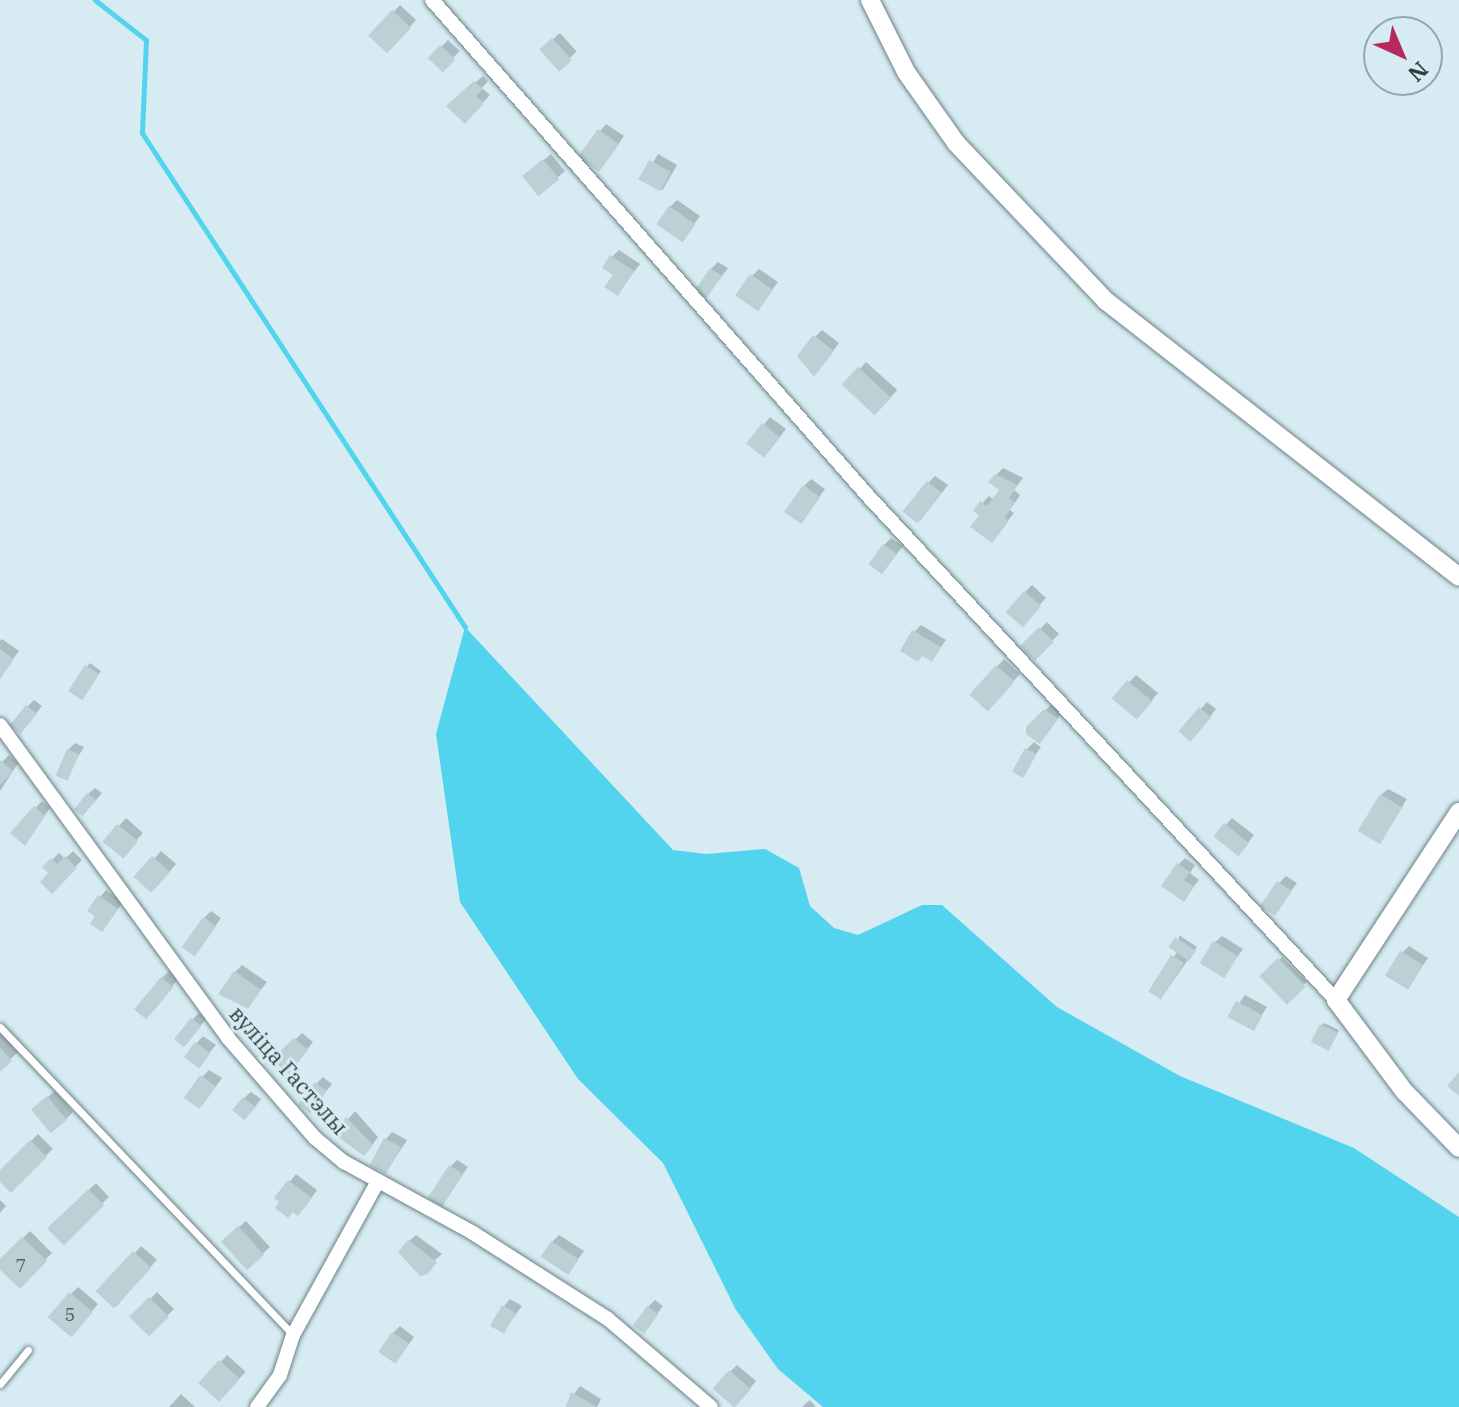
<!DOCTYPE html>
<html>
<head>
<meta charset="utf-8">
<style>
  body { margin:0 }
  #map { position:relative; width:1459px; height:1407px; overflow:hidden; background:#d6ecf2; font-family:"IBM Plex Serif",serif }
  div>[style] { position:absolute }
  .water>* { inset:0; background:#52d4ee }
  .shadow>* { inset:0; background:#0003; transform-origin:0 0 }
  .stream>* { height:5px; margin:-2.5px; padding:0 2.5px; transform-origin:2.5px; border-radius:2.5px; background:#52d4ee }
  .building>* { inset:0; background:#bbd1d6; transform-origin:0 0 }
  .roads { filter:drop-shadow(0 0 2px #6d8186) drop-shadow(0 0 2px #6d8186) }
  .service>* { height:7px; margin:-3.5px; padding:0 3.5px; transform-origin:3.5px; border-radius:3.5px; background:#fff }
  .minor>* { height:14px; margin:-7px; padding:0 7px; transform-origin:7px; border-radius:7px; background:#fff }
  .tertiary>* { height:18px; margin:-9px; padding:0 9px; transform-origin:9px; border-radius:9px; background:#fff }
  span { translate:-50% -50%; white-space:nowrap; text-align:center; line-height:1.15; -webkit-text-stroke:6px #d6ecf2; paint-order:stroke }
  .number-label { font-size:18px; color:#566265 }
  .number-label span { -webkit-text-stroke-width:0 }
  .street-label { font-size:22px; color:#343d3f }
  .north { position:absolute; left:1363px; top:16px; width:80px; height:80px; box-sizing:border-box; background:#d6ecf2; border:2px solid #95a6aa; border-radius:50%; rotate:136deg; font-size:22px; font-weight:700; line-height:32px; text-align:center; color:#343d3f }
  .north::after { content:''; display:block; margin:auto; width:28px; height:36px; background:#b6295f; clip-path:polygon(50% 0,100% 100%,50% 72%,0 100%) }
</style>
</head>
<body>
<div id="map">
  <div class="water">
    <div style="clip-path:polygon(465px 627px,673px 850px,706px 854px,765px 849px,799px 868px,810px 906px,834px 928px,858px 935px,922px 905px,942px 905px,1057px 1007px,1180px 1076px,1354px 1148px,1459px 1217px,1459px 1407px,823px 1407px,778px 1369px,736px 1310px,663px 1163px,578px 1079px,460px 902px,436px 734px)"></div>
  </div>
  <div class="shadow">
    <div style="left:400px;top:5px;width:22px;height:42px;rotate:43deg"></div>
    <div style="left:560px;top:33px;width:25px;height:24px;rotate:48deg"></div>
    <div style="left:448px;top:40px;width:16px;height:25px;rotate:43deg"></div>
    <div style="clip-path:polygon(483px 76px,488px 81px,482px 88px,490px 95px,465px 121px,456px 99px)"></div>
    <div style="clip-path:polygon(606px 124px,624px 136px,606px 162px,600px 131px)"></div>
    <div style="clip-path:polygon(551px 154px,565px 171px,539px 194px,532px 170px)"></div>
    <div style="left:658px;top:154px;width:22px;height:29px;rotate:30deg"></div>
    <div style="clip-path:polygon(677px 200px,700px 216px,683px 239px,670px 207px)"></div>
    <div style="clip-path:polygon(619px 250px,640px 264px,617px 294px,612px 257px)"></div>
    <div style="clip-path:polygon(718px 262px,728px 268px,707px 296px,711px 269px)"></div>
    <div style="clip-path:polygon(759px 269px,778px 282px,758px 309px,752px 276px)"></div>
    <div style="clip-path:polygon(822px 330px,839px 343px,821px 367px,815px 337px)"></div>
    <div style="left:866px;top:362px;width:42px;height:31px;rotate:42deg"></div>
    <div style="clip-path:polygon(770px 417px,786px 429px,771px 448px,749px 443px)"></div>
    <div style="clip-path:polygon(1003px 468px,1023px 478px,1014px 490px,1020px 495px,1010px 510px,1014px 513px,992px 541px,982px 503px,989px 496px,994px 500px,1001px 489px,996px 475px)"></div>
    <div style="clip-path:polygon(935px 476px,948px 485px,919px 522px,928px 483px)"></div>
    <div style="clip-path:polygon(811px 479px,825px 489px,801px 522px,804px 486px)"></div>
    <div style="clip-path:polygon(891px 538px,903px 546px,883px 572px,884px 545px)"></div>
    <div style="clip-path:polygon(1032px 585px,1046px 598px,1021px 625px,1025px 592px)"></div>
    <div style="left:1047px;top:622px;width:17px;height:34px;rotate:45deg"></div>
    <div style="clip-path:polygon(921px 625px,946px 640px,932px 659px,914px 632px)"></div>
    <div style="clip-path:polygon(2px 639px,19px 651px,0 676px,0 641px)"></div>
    <div style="left:1004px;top:659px;width:22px;height:48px;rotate:43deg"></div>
    <div style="clip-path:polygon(90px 663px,101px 671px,84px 695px,70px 690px)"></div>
    <div style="clip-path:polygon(1136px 675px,1158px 693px,1144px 710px,1114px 699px)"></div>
    <div style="clip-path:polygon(34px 700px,42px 706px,27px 725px,27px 707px)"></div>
    <div style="clip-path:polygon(1207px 702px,1216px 709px,1198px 732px,1201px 709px)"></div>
    <div style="clip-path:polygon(1051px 705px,1063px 711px,1046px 735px,1028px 727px)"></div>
    <div style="clip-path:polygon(1034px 742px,1041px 747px,1021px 775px,1027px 749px)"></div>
    <div style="clip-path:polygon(75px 743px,84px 747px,65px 778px,68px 750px)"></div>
    <div style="clip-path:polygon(9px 755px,18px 763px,0 791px,0 764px)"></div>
    <div style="clip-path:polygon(95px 788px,102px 793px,83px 815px,88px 794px)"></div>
    <div style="clip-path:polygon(1388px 789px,1407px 799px,1381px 841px,1381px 795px)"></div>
    <div style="clip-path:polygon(42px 801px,50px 808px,25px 843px,13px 832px)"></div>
    <div style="clip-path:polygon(126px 818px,143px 833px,129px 849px,105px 841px)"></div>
    <div style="clip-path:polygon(1232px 818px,1254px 835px,1245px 847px,1226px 825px)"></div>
    <div style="clip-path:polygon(73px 851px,82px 860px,52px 891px,51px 873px,45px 867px,59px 853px,65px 859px)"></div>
    <div style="left:161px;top:851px;width:20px;height:36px;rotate:41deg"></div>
    <div style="clip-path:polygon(1185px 858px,1195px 865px,1190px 873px,1199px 880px,1183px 900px,1179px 864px)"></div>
    <div style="clip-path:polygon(1286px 876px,1297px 883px,1275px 913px,1279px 883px)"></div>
    <div style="clip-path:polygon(106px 890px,123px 902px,108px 923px,98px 916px,100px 897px)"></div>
    <div style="clip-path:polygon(211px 911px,221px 918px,201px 946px,204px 918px)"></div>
    <div style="clip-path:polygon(1179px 935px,1197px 947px,1164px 994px,1151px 991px,1177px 952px)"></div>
    <div style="clip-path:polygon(1222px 936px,1243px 949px,1224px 975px,1215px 942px)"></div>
    <div style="clip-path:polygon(1409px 946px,1428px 958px,1408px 987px,1402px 953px)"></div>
    <div style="left:1282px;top:957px;width:35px;height:28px;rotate:45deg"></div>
    <div style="clip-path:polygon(242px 965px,267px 982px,248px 1006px,235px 972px)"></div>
    <div style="clip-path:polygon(169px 971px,178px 979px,153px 1010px,162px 978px)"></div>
    <div style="clip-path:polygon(1245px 995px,1267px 1007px,1253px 1028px,1230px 1016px)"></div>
    <div style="clip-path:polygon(199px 1013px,206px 1019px,191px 1038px,192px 1020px)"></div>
    <div style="clip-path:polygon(1324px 1023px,1339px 1030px,1331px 1045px,1321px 1026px)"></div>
    <div style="clip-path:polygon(0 1033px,18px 1052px,0 1069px)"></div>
    <div style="clip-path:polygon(302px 1033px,313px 1042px,295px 1065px,274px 1060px)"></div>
    <div style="clip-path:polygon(203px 1036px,216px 1045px,199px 1065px,197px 1043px)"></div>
    <div style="clip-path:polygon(209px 1070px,222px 1078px,201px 1107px,202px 1077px)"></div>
    <div style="clip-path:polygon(323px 1077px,332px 1084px,316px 1104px,316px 1084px)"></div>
    <div style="clip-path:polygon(55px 1091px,73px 1112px,66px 1119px,41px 1103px)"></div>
    <div style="clip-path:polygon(251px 1092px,261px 1099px,252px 1111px,244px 1098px)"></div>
    <div style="clip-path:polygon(355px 1111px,378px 1137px,371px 1147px,337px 1133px)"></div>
    <div style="clip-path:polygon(392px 1132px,407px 1140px,386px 1172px,386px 1139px)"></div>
    <div style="left:38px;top:1134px;width:21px;height:54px;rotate:45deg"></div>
    <div style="clip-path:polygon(457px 1160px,468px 1167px,441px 1203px,451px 1166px)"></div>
    <div style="clip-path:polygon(296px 1174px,317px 1190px,305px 1207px,277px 1198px)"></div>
    <div style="left:96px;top:1183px;width:19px;height:65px;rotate:47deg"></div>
    <div style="clip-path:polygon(0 1200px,6px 1206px,0 1213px)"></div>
    <div style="clip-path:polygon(246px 1221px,270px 1247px,247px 1268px,230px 1235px)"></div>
    <div style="left:30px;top:1231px;width:31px;height:42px;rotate:45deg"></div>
    <div style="clip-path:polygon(416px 1235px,442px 1254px,420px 1273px,409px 1241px)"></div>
    <div style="clip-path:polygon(559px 1235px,584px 1251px,568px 1272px,552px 1242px)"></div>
    <div style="left:141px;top:1246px;width:21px;height:62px;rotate:41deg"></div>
    <div style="clip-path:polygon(78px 1287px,98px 1304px,78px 1328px,71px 1294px)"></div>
    <div style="left:157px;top:1292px;width:24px;height:35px;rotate:45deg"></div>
    <div style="clip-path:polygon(510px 1299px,522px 1306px,503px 1332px,504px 1306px)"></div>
    <div style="clip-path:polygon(655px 1300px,663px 1306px,650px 1324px,648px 1307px)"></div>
    <div style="clip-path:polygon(400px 1326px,414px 1337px,401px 1355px,393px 1333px)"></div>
    <div style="left:227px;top:1355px;width:25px;height:38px;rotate:42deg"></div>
    <div style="clip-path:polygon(737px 1365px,756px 1381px,742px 1398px,730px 1372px)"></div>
    <div style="clip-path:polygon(580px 1386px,601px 1399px,597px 1407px,566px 1405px)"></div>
    <div style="clip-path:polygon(181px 1394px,195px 1407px,169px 1407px)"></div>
    <div style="clip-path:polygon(810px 1400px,816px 1407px,802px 1407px,803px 1406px)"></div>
  </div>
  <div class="stream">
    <div style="left:95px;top:0;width:65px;rotate:38.1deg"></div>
    <div style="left:146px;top:40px;width:93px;rotate:92.5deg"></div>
    <div style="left:142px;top:133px;width:590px;rotate:56.82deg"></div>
  </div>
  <div class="building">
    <div style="left:392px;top:10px;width:26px;height:35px;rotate:43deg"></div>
    <div style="left:552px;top:38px;width:30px;height:17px;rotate:48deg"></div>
    <div style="left:440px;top:45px;width:21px;height:18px;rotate:43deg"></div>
    <div style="clip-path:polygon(474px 81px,483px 89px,476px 96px,484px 103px,465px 124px,446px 106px)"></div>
    <div style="left:598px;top:129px;width:26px;height:34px;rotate:36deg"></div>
    <div style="left:543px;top:159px;width:26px;height:27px;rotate:51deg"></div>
    <div style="left:649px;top:160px;width:25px;height:22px;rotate:29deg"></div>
    <div style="left:669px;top:206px;width:32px;height:22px;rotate:35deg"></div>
    <div style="clip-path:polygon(610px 255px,634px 271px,618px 296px,604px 287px,613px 275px,602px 268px)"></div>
    <div style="left:710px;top:268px;width:14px;height:27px;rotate:34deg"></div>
    <div style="left:750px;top:274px;width:28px;height:26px;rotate:35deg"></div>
    <div style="clip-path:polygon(813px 335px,834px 351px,814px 377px,797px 356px)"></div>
    <div style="left:858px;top:367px;width:45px;height:24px;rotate:43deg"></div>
    <div style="left:762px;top:423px;width:23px;height:26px;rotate:38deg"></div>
    <div style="clip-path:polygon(995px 474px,1018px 485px,1009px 498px,1015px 503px,1004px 518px,1009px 521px,992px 543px,970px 527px,979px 515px,973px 511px,980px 501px,987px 506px,999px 490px,988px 482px)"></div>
    <div style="left:927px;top:481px;width:19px;height:39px;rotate:39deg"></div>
    <div style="left:803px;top:485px;width:21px;height:33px;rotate:35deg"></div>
    <div style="left:883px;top:544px;width:17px;height:25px;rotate:36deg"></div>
    <div style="left:1024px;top:591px;width:23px;height:28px;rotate:41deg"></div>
    <div style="left:1039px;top:627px;width:21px;height:27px;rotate:45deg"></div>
    <div style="clip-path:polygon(912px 630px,941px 647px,932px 662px,922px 656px,918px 662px,900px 651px)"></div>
    <div style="clip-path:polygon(0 649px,14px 659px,0 679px)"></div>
    <div style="left:85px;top:665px;width:17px;height:31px;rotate:33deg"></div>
    <div style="left:996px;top:665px;width:25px;height:40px;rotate:42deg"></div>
    <div style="left:1127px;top:680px;width:33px;height:24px;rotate:40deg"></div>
    <div style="left:26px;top:705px;width:14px;height:26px;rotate:39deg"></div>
    <div style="left:1199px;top:707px;width:16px;height:32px;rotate:40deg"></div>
    <div style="clip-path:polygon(1044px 709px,1058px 719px,1040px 744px,1026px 734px,1026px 727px)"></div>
    <div style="left:1025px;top:748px;width:13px;height:27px;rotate:29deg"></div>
    <div style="left:67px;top:749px;width:13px;height:29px;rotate:23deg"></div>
    <div style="clip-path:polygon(0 760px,13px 771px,0 785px)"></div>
    <div style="left:87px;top:793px;width:11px;height:21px;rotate:38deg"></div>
    <div style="left:1380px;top:794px;width:26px;height:43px;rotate:31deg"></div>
    <div style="clip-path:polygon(34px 806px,45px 816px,25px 846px,10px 833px)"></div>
    <div style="left:1224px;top:823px;width:32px;height:17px;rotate:39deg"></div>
    <div style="left:117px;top:824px;width:27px;height:23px;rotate:39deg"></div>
    <div style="clip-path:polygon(65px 856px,77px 868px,52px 894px,40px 882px,48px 873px,42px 867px,51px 858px,57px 864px)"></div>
    <div style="left:152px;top:856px;width:24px;height:28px;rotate:42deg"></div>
    <div style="clip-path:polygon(1177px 863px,1190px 872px,1184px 880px,1194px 887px,1184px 902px,1161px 886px)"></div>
    <div style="left:1277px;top:881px;width:18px;height:30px;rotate:34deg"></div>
    <div style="clip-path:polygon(98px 895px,118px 909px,102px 932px,90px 924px,95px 916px,87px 911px)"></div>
    <div style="left:203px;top:917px;width:16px;height:37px;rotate:35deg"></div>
    <div style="left:1175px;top:937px;width:25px;height:12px;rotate:34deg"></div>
    <div style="left:1213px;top:941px;width:29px;height:26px;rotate:31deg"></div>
    <div style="left:1400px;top:951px;width:27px;height:29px;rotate:31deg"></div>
    <div style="left:1171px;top:955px;width:15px;height:43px;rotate:32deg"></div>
    <div style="left:1278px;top:958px;width:40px;height:26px;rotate:46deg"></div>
    <div style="clip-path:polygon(234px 971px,261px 990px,248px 1009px,218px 994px)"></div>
    <div style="left:161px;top:977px;width:16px;height:42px;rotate:40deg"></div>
    <div style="left:1236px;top:1001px;width:30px;height:18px;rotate:28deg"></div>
    <div style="left:191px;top:1018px;width:13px;height:27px;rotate:39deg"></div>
    <div style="left:1320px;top:1024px;width:20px;height:20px;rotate:27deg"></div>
    <div style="clip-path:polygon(294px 1038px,308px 1050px,289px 1074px,271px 1060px)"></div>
    <div style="left:195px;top:1042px;width:19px;height:19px;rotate:36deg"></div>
    <div style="clip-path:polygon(0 1047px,12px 1061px,0 1072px)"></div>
    <div style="clip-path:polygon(1459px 1072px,1459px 1096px,1447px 1086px)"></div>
    <div style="left:200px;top:1075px;width:19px;height:28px;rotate:35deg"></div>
    <div style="left:315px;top:1082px;width:15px;height:28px;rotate:37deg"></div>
    <div style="left:47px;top:1096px;width:31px;height:21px;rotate:50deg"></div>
    <div style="left:243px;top:1097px;width:16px;height:17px;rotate:40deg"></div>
    <div style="clip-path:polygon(346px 1117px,373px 1145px,364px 1156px,334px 1134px)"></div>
    <div style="left:384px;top:1138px;width:19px;height:31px;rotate:28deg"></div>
    <div style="clip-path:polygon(30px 1140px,47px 1157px,11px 1193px,0 1182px,0 1170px)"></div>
    <div style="left:449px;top:1165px;width:17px;height:39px;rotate:33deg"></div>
    <div style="clip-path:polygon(288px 1180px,312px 1198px,298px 1216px,293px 1212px,288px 1218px,275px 1208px,279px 1202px,274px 1198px)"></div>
    <div style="left:88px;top:1189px;width:23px;height:57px;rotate:45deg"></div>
    <div style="left:238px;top:1226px;width:39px;height:23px;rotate:48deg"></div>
    <div style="clip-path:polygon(22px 1237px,47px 1261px,20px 1289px,0 1270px,0 1259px)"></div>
    <div style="clip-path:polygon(408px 1240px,437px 1262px,428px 1274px,420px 1276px,398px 1252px)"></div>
    <div style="left:551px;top:1241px;width:33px;height:19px;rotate:33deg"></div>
    <div style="left:133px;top:1251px;width:25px;height:55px;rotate:43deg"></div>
    <div style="left:69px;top:1292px;width:31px;height:33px;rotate:40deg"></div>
    <div style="left:149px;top:1297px;width:28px;height:28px;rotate:45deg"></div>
    <div style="left:502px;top:1305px;width:16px;height:24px;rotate:30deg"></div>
    <div style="left:647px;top:1306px;width:14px;height:24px;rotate:36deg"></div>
    <div style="left:392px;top:1332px;width:21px;height:24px;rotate:35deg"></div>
    <div style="left:219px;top:1360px;width:28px;height:31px;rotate:42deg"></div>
    <div style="left:729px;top:1370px;width:29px;height:25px;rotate:41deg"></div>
    <div style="clip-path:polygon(571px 1392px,597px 1407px,566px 1407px)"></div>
  </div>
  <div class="roads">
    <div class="service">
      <div style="left:0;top:1027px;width:425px;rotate:46.4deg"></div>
      <div style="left:0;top:1384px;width:44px;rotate:-50.5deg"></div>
    </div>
    <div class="minor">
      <div style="left:432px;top:0;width:662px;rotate:48.68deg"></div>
      <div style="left:869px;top:497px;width:686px;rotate:47.13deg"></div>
      <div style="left:0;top:725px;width:387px;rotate:53.9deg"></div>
      <div style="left:228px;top:1038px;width:133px;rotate:49deg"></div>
      <div style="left:315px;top:1138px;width:38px;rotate:40deg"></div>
      <div style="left:344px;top:1162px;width:147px;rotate:28.8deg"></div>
      <div style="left:473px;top:1233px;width:160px;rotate:32.5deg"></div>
      <div style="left:608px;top:1319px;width:135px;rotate:40.5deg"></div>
      <div style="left:257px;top:1407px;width:39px;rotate:-54deg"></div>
      <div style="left:280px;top:1375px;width:42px;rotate:-72deg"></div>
      <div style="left:293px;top:1335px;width:176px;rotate:-61.1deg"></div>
    </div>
    <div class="tertiary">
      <div style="left:870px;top:0;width:80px;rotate:63.4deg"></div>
      <div style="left:906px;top:72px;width:87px;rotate:54.8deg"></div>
      <div style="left:956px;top:143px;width:218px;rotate:46.5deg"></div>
      <div style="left:1106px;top:301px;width:448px;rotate:38deg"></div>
      <div style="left:1459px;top:812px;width:225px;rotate:123.2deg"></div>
      <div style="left:1336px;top:1000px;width:114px;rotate:53.2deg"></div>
      <div style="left:1404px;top:1091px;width:79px;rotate:46deg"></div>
    </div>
  </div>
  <div class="number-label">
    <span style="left:21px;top:1266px">7</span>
    <span style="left:70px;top:1315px">5</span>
  </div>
  <div class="street-label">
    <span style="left:289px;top:1070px;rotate:48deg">вуліца Гастэлы</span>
  </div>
  <div class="north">N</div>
</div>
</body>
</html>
